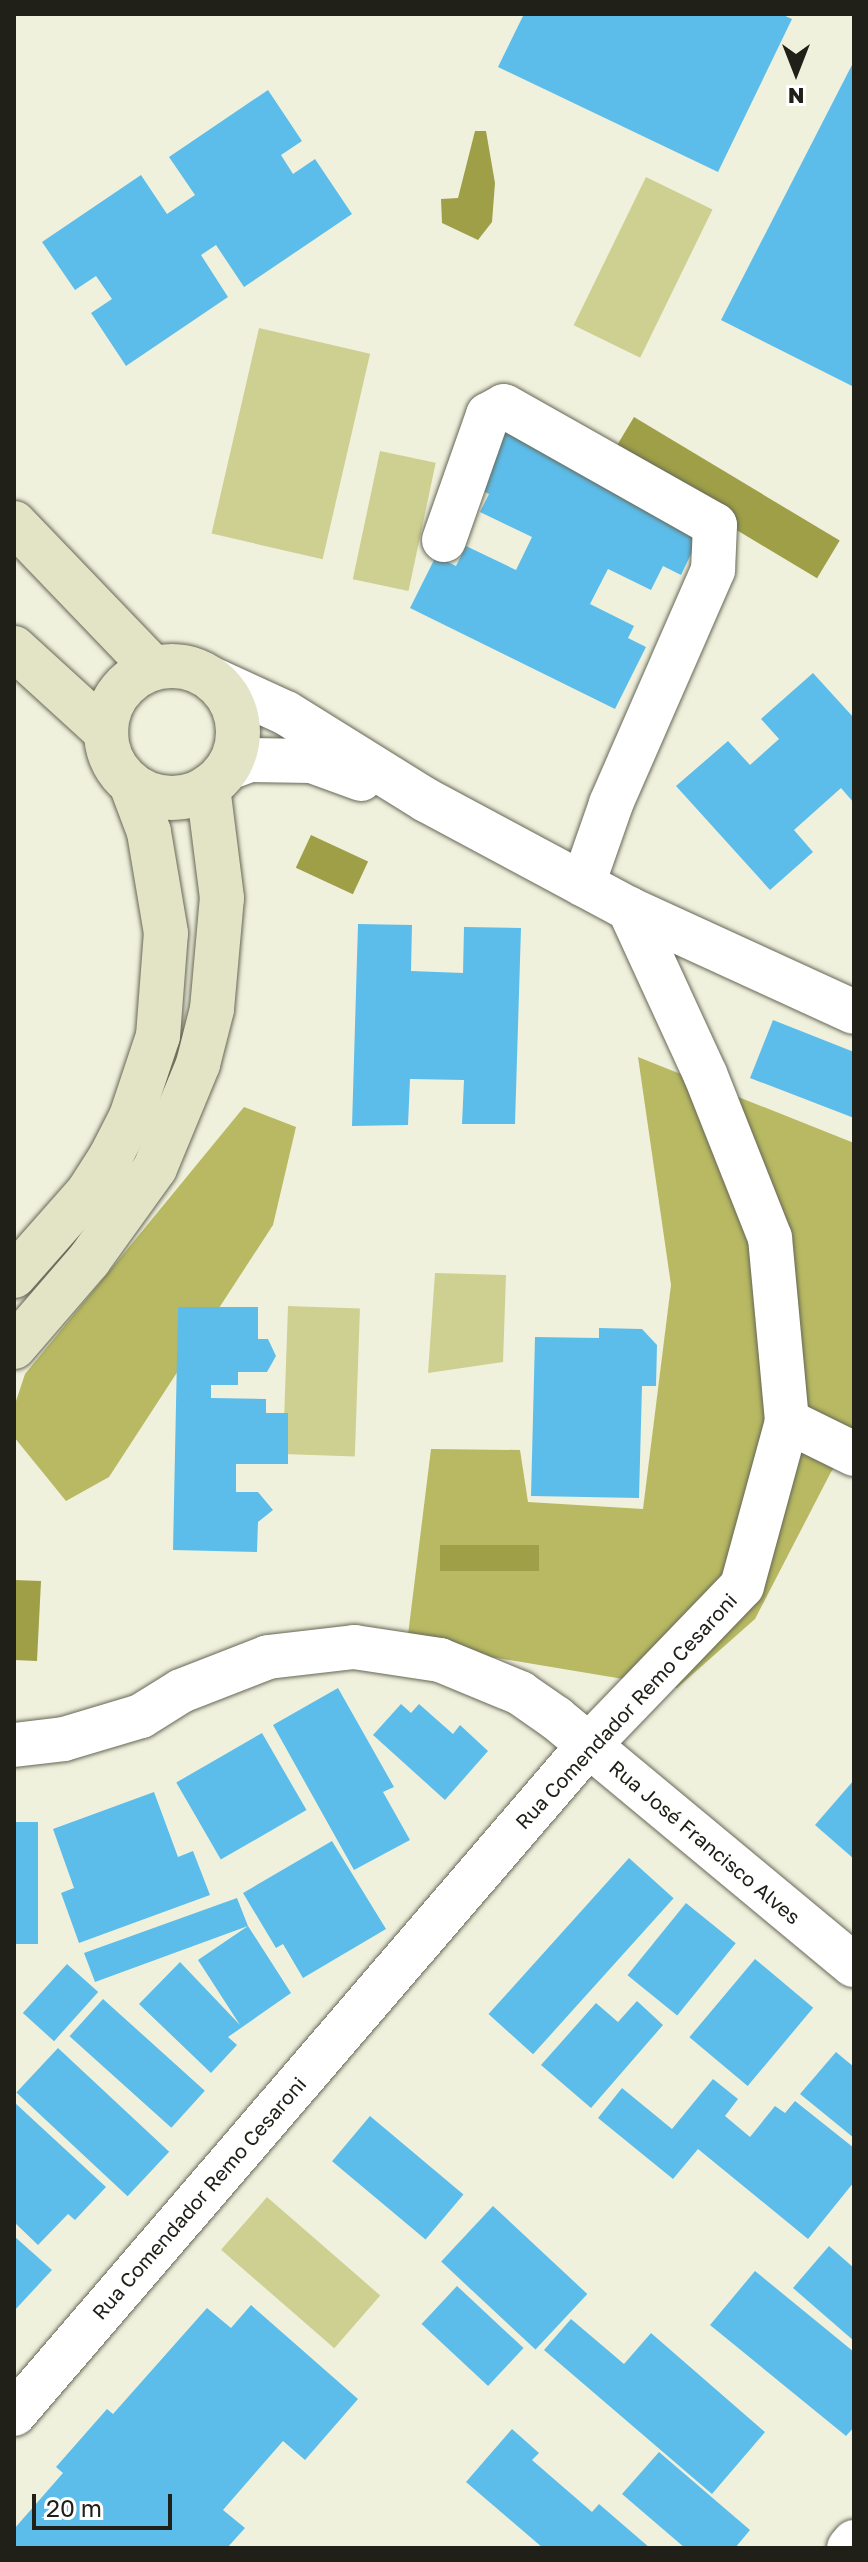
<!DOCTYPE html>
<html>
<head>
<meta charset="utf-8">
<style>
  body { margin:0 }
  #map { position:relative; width:868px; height:2562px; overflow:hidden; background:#f0f1dd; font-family:"Golos Text",sans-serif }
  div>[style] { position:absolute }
  .green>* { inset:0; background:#ced091; transform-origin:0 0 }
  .forest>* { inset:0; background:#b8b962 }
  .water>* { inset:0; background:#9e9f47; transform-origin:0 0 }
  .building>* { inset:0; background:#5dbdea; transform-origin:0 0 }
  .roads { filter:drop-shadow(0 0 2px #666756) drop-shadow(0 0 2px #666756) }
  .street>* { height:44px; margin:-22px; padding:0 22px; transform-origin:22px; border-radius:22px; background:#fff }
  .secondary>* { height:44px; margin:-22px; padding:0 22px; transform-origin:22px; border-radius:22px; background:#e3e4c5 }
  .secondary>.ring { margin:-22px; padding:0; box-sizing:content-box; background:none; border:44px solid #e3e4c5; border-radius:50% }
  span { translate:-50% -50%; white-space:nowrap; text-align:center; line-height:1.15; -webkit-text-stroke:6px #fff; paint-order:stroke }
  .street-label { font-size:20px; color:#202019 }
  .frame { position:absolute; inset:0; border:16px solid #202019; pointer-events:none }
  .north { position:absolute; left:756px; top:32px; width:80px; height:80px; -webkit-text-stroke:6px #fff; paint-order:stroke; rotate:180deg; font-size:22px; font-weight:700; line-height:32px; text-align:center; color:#202019 }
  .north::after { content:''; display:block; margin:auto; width:28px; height:36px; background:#202019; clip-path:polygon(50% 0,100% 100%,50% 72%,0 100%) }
  .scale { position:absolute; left:32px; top:2494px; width:140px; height:36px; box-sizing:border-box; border:4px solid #202019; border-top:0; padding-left:10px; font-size:24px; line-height:28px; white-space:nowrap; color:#202019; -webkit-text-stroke:6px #fff; paint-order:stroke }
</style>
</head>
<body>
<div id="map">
  <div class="green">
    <div style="left:646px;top:177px;width:74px;height:165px;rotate:26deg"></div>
    <div style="left:259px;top:328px;width:114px;height:211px;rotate:13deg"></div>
    <div style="left:380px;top:451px;width:57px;height:131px;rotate:12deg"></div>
    <div style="clip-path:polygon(435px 1273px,506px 1275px,503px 1362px,428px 1373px)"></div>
    <div style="left:288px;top:1306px;width:72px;height:148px;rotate:2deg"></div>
    <div style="left:267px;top:2197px;width:150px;height:70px;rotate:41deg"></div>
  </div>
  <div class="forest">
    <div style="clip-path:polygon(638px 1057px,854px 1143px,854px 1441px,831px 1472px,755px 1619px,677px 1688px,407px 1643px,431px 1449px,520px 1450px,528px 1502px,643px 1509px,671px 1285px)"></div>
    <div style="clip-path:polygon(244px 1107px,296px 1127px,273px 1225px,109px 1477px,66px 1501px,14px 1437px,14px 1407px,25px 1374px)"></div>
  </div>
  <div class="water">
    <div style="clip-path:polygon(475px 131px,486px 131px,495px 183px,492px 222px,478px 240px,442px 223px,441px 199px,458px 198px)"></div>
    <div style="left:634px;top:417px;width:240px;height:44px;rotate:31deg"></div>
    <div style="left:311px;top:835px;width:63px;height:36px;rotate:25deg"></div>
    <div style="left:440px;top:1545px;width:99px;height:26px"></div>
    <div style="clip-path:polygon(14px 1580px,41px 1581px,37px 1661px,14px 1660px)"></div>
  </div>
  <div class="building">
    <div style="clip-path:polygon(524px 14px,781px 14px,792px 19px,718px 172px,498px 67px)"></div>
    <div style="clip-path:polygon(854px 61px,854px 387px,721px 320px)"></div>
    <div style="clip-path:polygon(268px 90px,302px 141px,281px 155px,293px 174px,315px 159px,352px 214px,244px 287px,216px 245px,201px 255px,228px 297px,126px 366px,91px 313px,112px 299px,96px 276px,75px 290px,42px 242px,141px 175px,167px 214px,195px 195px,169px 157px)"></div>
    <div style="clip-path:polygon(503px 427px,704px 527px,681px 575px,663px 566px,651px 590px,608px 569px,590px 604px,634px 626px,628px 638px,646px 647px,615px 709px,410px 608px,436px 556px,456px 566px,466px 546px,516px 570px,532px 537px,480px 512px,489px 494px,473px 486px)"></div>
    <div style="clip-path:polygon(813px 673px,854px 718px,854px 803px,841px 788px,794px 830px,813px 852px,770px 890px,676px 786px,728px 741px,750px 765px,779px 739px,761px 719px)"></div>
    <div style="clip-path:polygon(358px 924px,412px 925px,411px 971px,463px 973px,464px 927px,521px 928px,515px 1124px,462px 1124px,464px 1080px,410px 1079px,408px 1125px,352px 1126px)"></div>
    <div style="clip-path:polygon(773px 1020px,854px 1052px,854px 1118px,750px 1078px)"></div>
    <div style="clip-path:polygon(178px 1307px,258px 1307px,258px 1339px,268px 1339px,276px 1356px,267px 1372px,238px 1372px,238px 1385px,211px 1385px,211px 1398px,266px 1399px,266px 1413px,288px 1413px,288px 1464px,236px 1464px,236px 1492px,258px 1492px,273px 1510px,258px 1522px,257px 1552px,173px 1550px)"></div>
    <div style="clip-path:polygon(599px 1328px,642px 1329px,657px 1345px,656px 1386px,642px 1386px,639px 1498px,531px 1496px,535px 1337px,599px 1338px)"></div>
    <div style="clip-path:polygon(338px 1688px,394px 1787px,383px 1792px,410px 1840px,354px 1870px,273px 1725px)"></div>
    <div style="clip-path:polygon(401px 1704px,411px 1713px,419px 1704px,453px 1734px,460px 1725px,488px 1751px,445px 1800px,373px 1735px)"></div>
    <div style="left:262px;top:1733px;width:89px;height:99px;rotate:60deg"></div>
    <div style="clip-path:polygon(854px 1780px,854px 1859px,815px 1825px)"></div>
    <div style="clip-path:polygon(154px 1792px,178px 1857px,193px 1851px,210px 1895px,79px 1943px,61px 1893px,74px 1888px,53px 1829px)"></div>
    <div style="left:14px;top:1822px;width:24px;height:122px"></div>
    <div style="clip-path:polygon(332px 1841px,386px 1929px,303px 1978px,283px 1944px,276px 1948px,243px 1893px)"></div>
    <div style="left:629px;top:1858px;width:60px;height:210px;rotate:42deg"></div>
    <div style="clip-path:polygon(237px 1898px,248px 1926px,291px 1993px,228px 2037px,237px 2045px,211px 2073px,139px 2004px,180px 1962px,240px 2025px,198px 1960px,248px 1926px,95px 1982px,84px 1953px)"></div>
    <div style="left:686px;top:1903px;width:64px;height:93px;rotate:39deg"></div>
    <div style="left:755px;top:1959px;width:76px;height:102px;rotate:40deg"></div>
    <div style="left:67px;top:1964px;width:42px;height:66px;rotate:42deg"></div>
    <div style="left:103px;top:1999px;width:137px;height:50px;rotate:42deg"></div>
    <div style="clip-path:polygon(637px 2001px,663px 2025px,591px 2108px,541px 2065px,596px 2003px,618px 2022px)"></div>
    <div style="left:58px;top:2048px;width:152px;height:61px;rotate:43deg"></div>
    <div style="clip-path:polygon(836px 2052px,854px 2067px,854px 2138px,800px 2094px)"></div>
    <div style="clip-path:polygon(713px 2079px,738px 2099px,725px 2116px,750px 2137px,775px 2106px,785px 2113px,795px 2101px,854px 2148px,854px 2182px,808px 2239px,698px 2149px,673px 2179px,598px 2118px,622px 2088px,672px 2129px)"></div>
    <div style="clip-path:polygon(14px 2102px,106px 2187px,75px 2220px,68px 2214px,38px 2245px,14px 2222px)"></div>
    <div style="left:370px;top:2116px;width:122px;height:59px;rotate:40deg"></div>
    <div style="left:493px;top:2206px;width:129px;height:76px;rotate:43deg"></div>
    <div style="clip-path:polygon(14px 2236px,52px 2270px,14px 2311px)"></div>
    <div style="clip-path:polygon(829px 2246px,854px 2268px,854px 2341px,793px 2288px)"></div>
    <div style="clip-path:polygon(755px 2271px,854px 2352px,854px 2427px,846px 2436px,710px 2325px)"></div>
    <div style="left:457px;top:2286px;width:91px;height:52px;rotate:43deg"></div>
    <div style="clip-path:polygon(251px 2305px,358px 2399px,305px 2460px,283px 2441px,223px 2510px,245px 2528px,227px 2548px,14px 2548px,14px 2529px,63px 2473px,56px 2467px,107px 2409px,113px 2414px,207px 2308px,231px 2328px)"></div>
    <div style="clip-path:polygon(571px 2319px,624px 2364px,651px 2333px,765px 2432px,712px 2494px,544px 2350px)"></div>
    <div style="clip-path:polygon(512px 2429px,539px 2453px,532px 2460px,592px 2512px,599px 2504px,650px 2548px,543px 2548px,466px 2482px)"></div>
    <div style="clip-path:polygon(659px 2452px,750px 2530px,735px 2548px,685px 2548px,622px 2494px)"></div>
  </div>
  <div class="roads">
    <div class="street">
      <div style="left:444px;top:540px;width:133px;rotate:-70.6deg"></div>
      <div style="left:488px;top:415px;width:18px;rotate:-29deg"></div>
      <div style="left:504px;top:406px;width:242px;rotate:29.4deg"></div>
      <div style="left:715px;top:525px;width:45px;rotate:92.5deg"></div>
      <div style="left:713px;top:570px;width:255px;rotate:113.6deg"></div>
      <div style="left:611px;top:804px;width:85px;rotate:109.3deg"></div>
      <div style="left:214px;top:680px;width:79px;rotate:24.6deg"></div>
      <div style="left:286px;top:713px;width:165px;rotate:31.9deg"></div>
      <div style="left:426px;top:800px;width:230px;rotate:28.2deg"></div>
      <div style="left:629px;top:909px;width:247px;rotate:24.6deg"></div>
      <div style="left:228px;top:768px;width:23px;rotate:-20deg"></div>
      <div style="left:250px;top:760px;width:62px;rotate:0.9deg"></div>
      <div style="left:312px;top:761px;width:52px;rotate:20.2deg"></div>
      <div style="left:787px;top:1421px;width:75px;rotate:26.2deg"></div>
      <div style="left:14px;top:1745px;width:50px;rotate:-6.8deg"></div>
      <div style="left:64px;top:1739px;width:80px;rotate:-16.6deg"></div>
      <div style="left:141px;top:1716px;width:47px;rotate:-32deg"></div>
      <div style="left:181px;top:1691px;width:93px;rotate:-21.3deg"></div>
      <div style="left:268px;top:1657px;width:87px;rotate:-6.6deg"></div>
      <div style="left:354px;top:1647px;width:87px;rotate:8.6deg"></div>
      <div style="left:440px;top:1660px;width:87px;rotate:22.4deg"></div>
      <div style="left:520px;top:1693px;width:44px;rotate:34.8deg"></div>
      <div style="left:556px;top:1718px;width:387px;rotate:39.7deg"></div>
      <div style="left:14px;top:2414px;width:881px;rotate:-49.33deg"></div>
      <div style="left:588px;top:1746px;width:222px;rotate:-46.1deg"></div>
      <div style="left:742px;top:1586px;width:171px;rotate:-74.7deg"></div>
      <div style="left:787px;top:1421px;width:184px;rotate:-95.3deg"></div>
      <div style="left:770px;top:1238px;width:176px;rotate:-111.6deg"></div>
      <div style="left:705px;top:1074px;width:182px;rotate:-114.7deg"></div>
      <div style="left:849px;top:2548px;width:8px;rotate:-50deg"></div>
    </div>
    <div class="secondary">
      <div style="left:14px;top:523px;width:201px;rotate:46.2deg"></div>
      <div style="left:14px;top:648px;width:125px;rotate:42.4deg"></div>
      <div class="ring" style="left:106px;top:666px;width:88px;height:88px"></div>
      <div style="left:14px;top:1276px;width:112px;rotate:-48.6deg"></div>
      <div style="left:88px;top:1192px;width:43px;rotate:-57.4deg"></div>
      <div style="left:111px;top:1156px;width:44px;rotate:-62.9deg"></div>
      <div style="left:131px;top:1117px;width:85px;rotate:-71.6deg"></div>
      <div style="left:158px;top:1036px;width:103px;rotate:-85.6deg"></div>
      <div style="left:166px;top:933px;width:102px;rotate:-99.6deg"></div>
      <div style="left:149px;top:832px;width:51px;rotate:-110.6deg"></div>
      <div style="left:14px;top:1347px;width:115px;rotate:-49.2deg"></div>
      <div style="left:89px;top:1260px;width:113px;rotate:-54.3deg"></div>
      <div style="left:155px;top:1168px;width:113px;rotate:-67.5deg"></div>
      <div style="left:198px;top:1064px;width:57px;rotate:-75.7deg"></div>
      <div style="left:212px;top:1009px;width:111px;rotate:-84.9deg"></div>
      <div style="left:222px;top:898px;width:112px;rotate:-97.2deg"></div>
    </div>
  </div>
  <div class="street-label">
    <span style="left:626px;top:1711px;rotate:-47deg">Rua Comendador Remo Cesaroni</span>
    <span style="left:705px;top:1842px;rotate:40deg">Rua José Francisco Alves</span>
    <span style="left:199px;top:2198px;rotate:-49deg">Rua Comendador Remo Cesaroni</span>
  </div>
  <div class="frame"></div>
  <div class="north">N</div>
  <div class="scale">20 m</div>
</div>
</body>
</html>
